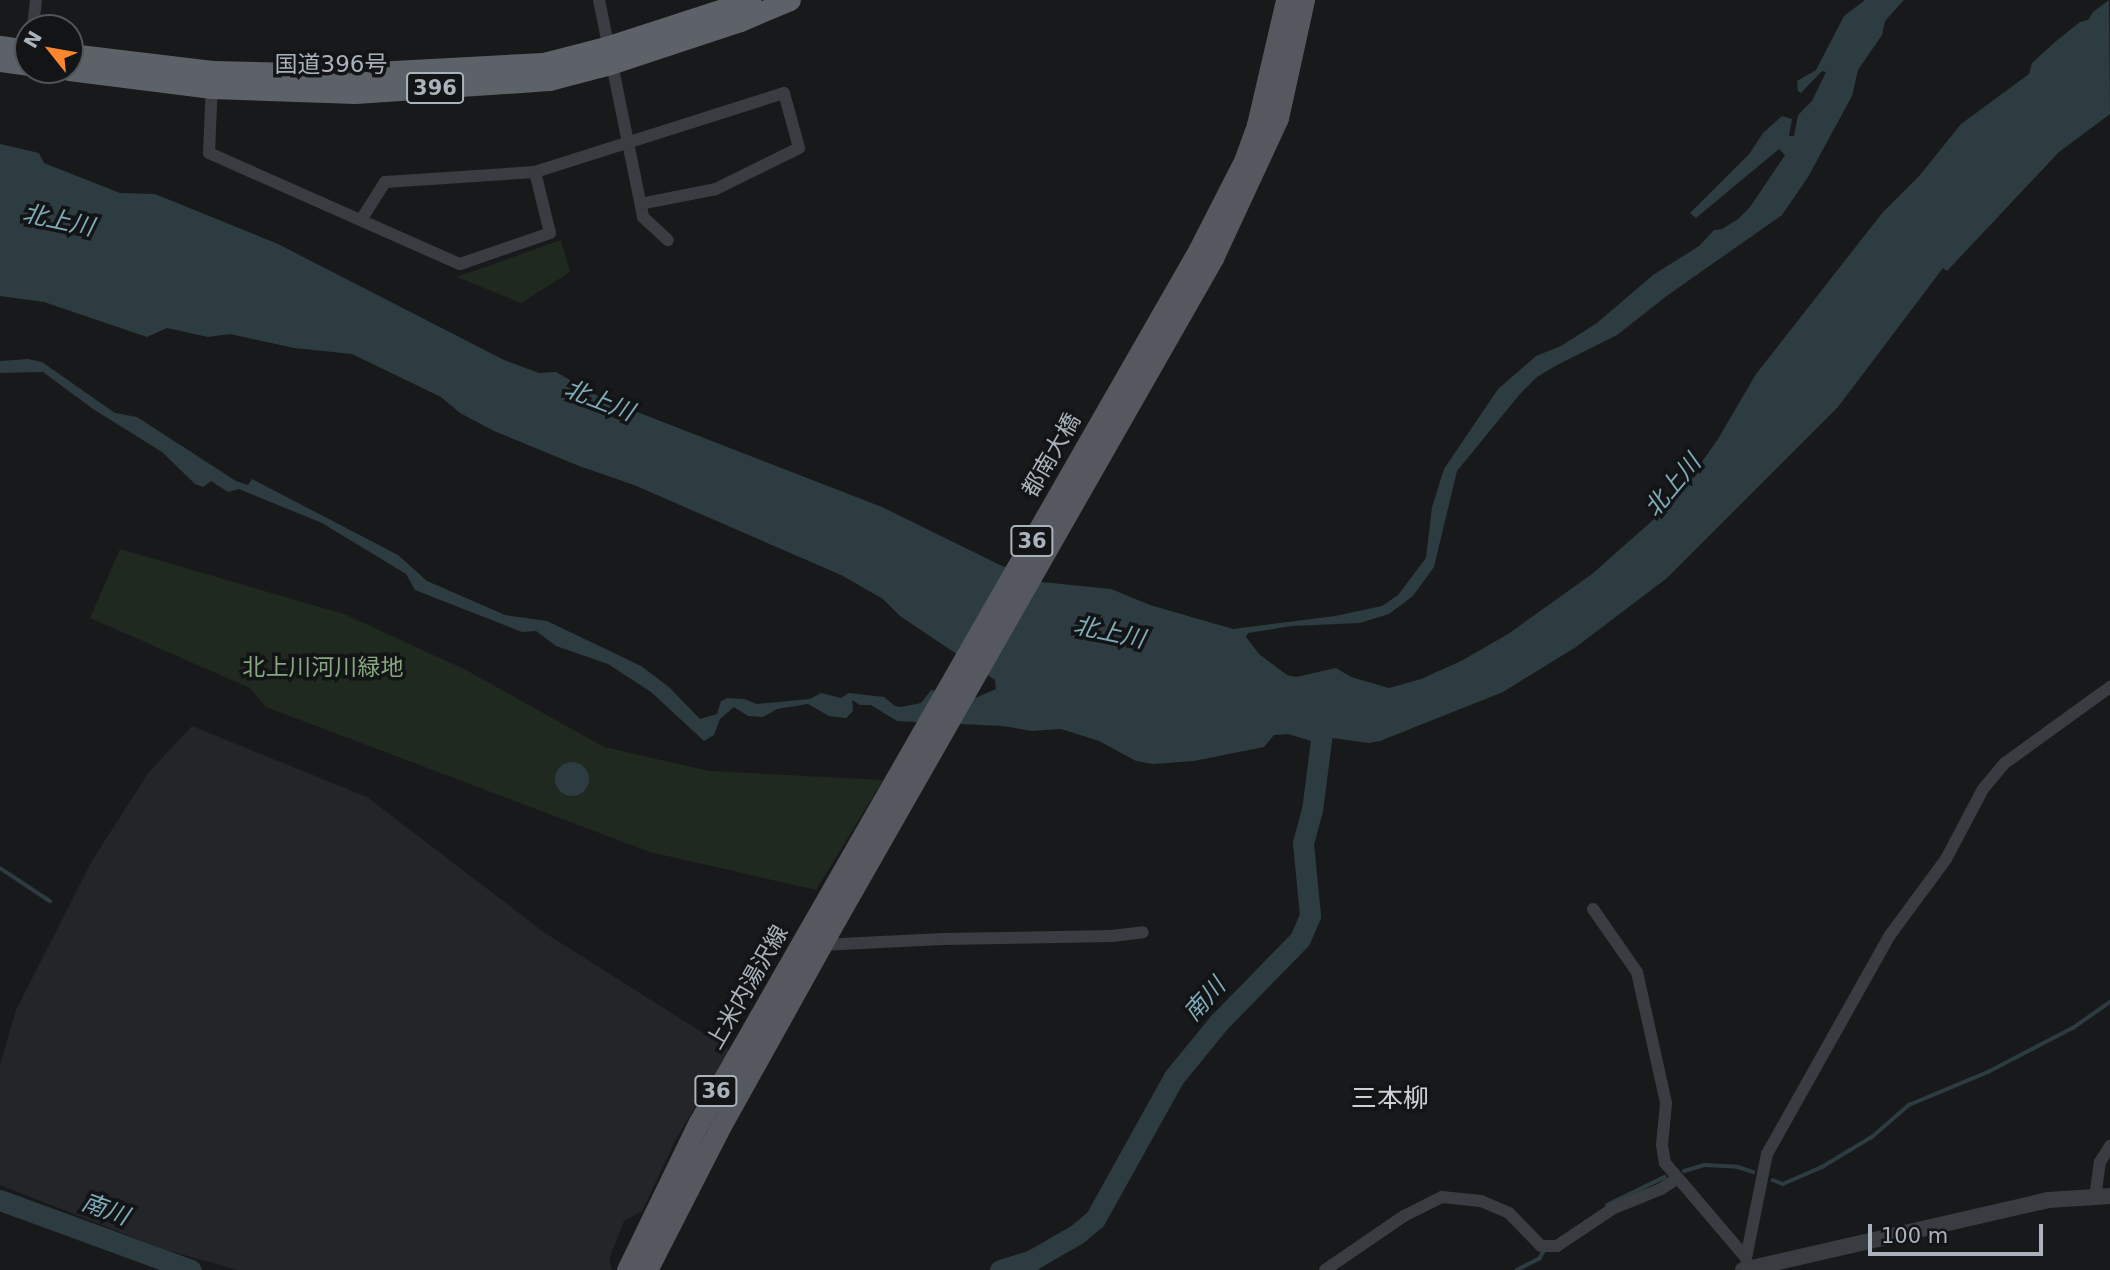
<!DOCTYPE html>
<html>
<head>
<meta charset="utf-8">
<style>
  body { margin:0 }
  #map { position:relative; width:2110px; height:1270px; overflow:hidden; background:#18191b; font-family:"DejaVu Sans","Noto Sans JP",sans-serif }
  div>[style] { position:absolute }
  .built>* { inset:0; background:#242528 }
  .green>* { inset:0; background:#202920 }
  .water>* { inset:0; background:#2d3c40 }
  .round { border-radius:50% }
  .stream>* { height:3.5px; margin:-1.75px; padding:0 1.75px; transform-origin:1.75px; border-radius:1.75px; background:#2d3c40 }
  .river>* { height:21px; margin:-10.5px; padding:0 10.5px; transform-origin:10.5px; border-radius:10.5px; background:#2d3c40 }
  .minor>* { height:12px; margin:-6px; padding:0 6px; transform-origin:6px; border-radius:6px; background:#393c40 }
  .tertiary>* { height:16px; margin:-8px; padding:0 8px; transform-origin:8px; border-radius:8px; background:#393c40 }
  .primary>* { height:21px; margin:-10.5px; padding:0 10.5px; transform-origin:10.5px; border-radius:10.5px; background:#55595f }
  .trunk>* { height:21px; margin:-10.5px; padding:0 10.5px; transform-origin:10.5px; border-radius:10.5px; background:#5d6268 }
  span { translate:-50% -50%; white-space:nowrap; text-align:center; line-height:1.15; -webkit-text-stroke:7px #131416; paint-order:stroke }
  .shield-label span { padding:2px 5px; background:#131416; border:2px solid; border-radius:5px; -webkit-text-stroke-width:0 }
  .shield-label { font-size:21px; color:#aab3bb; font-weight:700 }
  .street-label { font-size:23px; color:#aab3bb }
  .park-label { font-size:23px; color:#87a780 }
  .water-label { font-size:24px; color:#7fabb8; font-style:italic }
  .quarter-label { font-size:26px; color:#cbd1d7 }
  .north { position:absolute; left:14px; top:14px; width:70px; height:70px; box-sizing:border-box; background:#131416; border:2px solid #4f5458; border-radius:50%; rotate:301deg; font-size:19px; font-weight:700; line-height:28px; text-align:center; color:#aab3bb }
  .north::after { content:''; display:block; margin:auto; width:24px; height:32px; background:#fc862f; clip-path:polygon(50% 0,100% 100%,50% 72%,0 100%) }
  .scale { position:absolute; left:1868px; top:1224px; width:175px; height:32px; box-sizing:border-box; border:4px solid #aab3bb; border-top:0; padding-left:9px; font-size:21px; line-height:24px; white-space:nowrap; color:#aab3bb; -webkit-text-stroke:5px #131416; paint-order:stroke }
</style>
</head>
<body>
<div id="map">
  <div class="built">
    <div style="clip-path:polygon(192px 726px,367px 797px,545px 933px,730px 1050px,677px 1137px,642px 1211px,624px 1221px,609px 1259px,612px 1270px,238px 1270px,163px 1249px,0 1185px,0 1065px,16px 1010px,93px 859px,149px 772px)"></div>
  </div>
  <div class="green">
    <div style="clip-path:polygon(561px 240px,570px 272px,521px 303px,457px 277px)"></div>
    <div style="clip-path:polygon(120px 549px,344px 614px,466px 670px,604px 747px,709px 771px,883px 780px,816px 890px,650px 852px,266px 707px,250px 688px,90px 618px)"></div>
  </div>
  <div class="water">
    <div style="clip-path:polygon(1865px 0,1904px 0,1885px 21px,1882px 35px,1858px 70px,1852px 96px,1808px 177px,1782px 215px,1668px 295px,1617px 335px,1557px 365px,1537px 377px,1520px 394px,1457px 471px,1434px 567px,1413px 596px,1389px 614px,1360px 623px,1292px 626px,1248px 633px,1246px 637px,1259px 654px,1287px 675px,1296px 677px,1336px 668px,1351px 677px,1389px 688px,1421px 679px,1461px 661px,1508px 634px,1592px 574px,1661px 513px,1687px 483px,1718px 439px,1756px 374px,1883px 212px,1920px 175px,1961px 124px,2029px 74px,2032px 63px,2055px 42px,2080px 22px,2088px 20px,2093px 12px,2109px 0,2110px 114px,2059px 152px,1947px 271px,1943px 268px,1838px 407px,1667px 578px,1576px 647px,1503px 692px,1380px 741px,1369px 743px,1332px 738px,1311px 741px,1288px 734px,1274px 735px,1264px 747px,1194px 761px,1153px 764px,1136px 761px,1099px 741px,1061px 729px,1032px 731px,1003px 726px,897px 721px,871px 705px,860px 705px,852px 700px,853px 711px,846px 718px,829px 716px,808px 704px,777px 709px,763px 717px,748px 716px,734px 707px,720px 719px,714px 735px,704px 741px,651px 692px,608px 664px,556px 646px,536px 631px,522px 632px,415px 590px,406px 574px,322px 523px,239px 489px,228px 492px,211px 481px,203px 487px,195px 484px,162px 452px,93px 409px,43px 372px,0 373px,0 361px,28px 359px,42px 362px,115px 413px,137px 417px,236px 481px,248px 485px,252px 479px,398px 555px,427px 581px,505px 615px,547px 621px,641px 666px,669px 687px,700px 719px,717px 714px,721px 701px,727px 698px,744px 699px,757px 704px,810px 699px,821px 693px,841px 698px,849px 693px,884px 697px,895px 706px,901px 707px,921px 703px,931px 690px,973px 699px,996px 689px,995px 680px,900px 616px,883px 599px,841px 575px,634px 485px,579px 466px,494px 431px,460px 413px,441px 397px,352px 354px,294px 348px,230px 334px,208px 337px,167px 328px,147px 337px,44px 302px,0 296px,0 144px,39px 153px,44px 163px,120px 193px,155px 194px,278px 244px,504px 360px,539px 373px,556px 372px,601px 398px,882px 507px,1000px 565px,1042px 582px,1111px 589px,1150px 605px,1233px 629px,1335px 616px,1382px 606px,1398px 595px,1426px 558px,1432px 507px,1444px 469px,1498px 389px,1536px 356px,1561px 346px,1597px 323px,1653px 275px,1699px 246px,1714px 230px,1722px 229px,1738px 219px,1750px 207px,1785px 155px,1779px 149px,1696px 218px,1690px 213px,1750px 153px,1763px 133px,1782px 116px,1792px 119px,1789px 136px,1794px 136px,1798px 115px,1812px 101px,1826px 72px,1822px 71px,1801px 93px,1798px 91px,1797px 81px,1816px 70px,1844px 16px)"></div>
    <div class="round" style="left:555px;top:762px;width:34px;height:34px"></div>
  </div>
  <div class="stream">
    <div style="left:0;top:868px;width:60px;rotate:33.4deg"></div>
    <div style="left:1684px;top:1171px;width:22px;rotate:-16deg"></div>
    <div style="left:1705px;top:1165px;width:33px;rotate:3deg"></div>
    <div style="left:1738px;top:1167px;width:16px;rotate:18deg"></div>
    <div style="left:1773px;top:1180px;width:11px;rotate:22deg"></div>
    <div style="left:1783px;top:1184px;width:43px;rotate:-23.6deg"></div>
    <div style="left:1822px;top:1167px;width:58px;rotate:-31deg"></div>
    <div style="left:1872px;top:1137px;width:49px;rotate:-40.9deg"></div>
    <div style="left:1909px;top:1105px;width:86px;rotate:-22.7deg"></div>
    <div style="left:1988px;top:1072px;width:96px;rotate:-27.4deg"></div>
    <div style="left:2073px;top:1028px;width:45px;rotate:-35.1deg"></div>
    <div style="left:1607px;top:1205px;width:64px;rotate:-25.8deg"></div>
    <div style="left:1517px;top:1270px;width:25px;rotate:-27deg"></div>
    <div style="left:1539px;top:1259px;width:12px;rotate:-59deg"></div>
  </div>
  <div class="river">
    <div style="left:0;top:1200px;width:203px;rotate:20.1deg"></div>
    <div style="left:1000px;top:1270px;width:34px;rotate:-17deg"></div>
    <div style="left:1032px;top:1260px;width:52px;rotate:-30deg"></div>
    <div style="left:1077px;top:1234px;width:23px;rotate:-40deg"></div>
    <div style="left:1095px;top:1219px;width:162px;rotate:-60.9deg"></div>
    <div style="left:1174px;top:1077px;width:71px;rotate:-50.7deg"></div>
    <div style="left:1219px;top:1022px;width:116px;rotate:-45.7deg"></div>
    <div style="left:1300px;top:939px;width:26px;rotate:-67deg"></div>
    <div style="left:1310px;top:915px;width:72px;rotate:-95.6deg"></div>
    <div style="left:1303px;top:843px;width:34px;rotate:-75deg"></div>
    <div style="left:1312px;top:810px;width:78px;rotate:-82.6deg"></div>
    <div style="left:1322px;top:733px;width:21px;rotate:-67deg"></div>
  </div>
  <div class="minor">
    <div style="left:599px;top:0;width:221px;rotate:78.5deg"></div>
    <div style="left:643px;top:217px;width:34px;rotate:43deg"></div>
    <div style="left:33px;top:28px;width:28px;rotate:-84deg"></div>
    <div style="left:212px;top:82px;width:71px;rotate:92.4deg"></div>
    <div style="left:209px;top:153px;width:274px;rotate:23.9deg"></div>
    <div style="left:460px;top:264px;width:95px;rotate:-19deg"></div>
    <div style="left:550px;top:233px;width:63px;rotate:-103.8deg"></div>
    <div style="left:361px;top:220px;width:45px;rotate:-57.7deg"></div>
    <div style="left:385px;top:182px;width:150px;rotate:-3.8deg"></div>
    <div style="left:535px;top:172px;width:261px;rotate:-17.6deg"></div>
    <div style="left:784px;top:93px;width:57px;rotate:74.7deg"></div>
    <div style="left:799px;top:148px;width:93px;rotate:153.7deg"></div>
    <div style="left:716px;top:189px;width:77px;rotate:168.8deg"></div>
    <div style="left:1593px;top:909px;width:77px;rotate:55.1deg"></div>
    <div style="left:1637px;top:972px;width:134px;rotate:77.5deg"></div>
    <div style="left:1666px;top:1103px;width:42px;rotate:95.4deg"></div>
    <div style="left:1662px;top:1145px;width:18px;rotate:81deg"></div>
    <div style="left:1665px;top:1163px;width:20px;rotate:49deg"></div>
    <div style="left:821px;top:945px;width:121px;rotate:-2.8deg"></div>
    <div style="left:942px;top:939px;width:170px;rotate:-1deg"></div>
    <div style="left:1112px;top:936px;width:31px;rotate:-7deg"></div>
    <div style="left:2095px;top:1197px;width:35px;rotate:-82deg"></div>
    <div style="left:2100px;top:1162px;width:19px;rotate:-58deg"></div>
    <div style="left:1325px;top:1270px;width:96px;rotate:-34.4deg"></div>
    <div style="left:1404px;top:1216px;width:42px;rotate:-26.6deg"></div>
    <div style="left:1442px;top:1197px;width:39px;rotate:6deg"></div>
    <div style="left:1481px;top:1201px;width:30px;rotate:23deg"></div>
    <div style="left:1509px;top:1213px;width:46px;rotate:45.9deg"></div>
    <div style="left:1541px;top:1246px;width:16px"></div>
    <div style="left:1557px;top:1246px;width:66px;rotate:-33.9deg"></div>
    <div style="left:1612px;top:1209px;width:53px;rotate:-22.2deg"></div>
    <div style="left:1661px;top:1189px;width:20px;rotate:-33deg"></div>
    <div style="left:1678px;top:1178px;width:105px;rotate:49.6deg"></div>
    <div style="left:1749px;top:1270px;width:12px;rotate:-104deg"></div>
    <div style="left:1746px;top:1258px;width:106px;rotate:-78.6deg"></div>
    <div style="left:1767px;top:1154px;width:251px;rotate:-60.7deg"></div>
    <div style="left:1890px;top:935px;width:94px;rotate:-53.6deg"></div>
    <div style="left:1946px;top:859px;width:79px;rotate:-62.1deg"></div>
    <div style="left:1983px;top:789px;width:34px;rotate:-50deg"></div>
    <div style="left:2005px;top:763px;width:130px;rotate:-35.9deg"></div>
  </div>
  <div class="tertiary">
    <div style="left:1743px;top:1270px;width:313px;rotate:-12.9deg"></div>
    <div style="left:2048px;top:1200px;width:62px;rotate:-3.7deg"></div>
  </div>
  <div class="primary">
    <div style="left:627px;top:1270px;width:165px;rotate:-64.1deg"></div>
    <div style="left:699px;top:1122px;width:1004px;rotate:-60.19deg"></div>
    <div style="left:1198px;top:251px;width:101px;rotate:-62.9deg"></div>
    <div style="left:1244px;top:161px;width:38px;rotate:-70deg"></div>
    <div style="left:1257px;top:125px;width:128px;rotate:-76.9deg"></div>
    <div style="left:647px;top:1270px;width:156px;rotate:-62.9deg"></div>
    <div style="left:718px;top:1131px;width:243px;rotate:-60.9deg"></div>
    <div style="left:836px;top:919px;width:761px;rotate:-60.3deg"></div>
    <div style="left:1213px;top:258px;width:154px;rotate:-65.1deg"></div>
    <div style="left:1278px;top:118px;width:121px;rotate:-77.6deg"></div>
  </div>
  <div class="trunk">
    <div style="left:0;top:46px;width:28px;rotate:8deg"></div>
    <div style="left:70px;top:54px;width:143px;rotate:6.8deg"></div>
    <div style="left:212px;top:71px;width:126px;rotate:1.4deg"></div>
    <div style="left:338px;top:74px;width:206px;rotate:-3.1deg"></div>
    <div style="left:544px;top:63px;width:64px;rotate:-14.5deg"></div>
    <div style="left:606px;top:47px;width:152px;rotate:-18deg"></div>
    <div style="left:0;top:61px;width:28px;rotate:8deg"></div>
    <div style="left:69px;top:70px;width:144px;rotate:7.2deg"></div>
    <div style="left:212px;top:88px;width:143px;rotate:2deg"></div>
    <div style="left:355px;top:93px;width:194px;rotate:-3.8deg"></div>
    <div style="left:549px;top:80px;width:63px;rotate:-14.7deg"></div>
    <div style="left:610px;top:64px;width:137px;rotate:-18.3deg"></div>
    <div style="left:740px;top:21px;width:54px;rotate:-22.8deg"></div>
  </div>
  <div class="shield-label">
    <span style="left:435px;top:88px">396</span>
    <span style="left:1032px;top:541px">36</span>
    <span style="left:716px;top:1091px">36</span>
  </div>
  <div class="street-label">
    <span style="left:331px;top:64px">国道396号</span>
    <span style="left:1051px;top:455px;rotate:-60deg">都南大橋</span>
    <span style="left:747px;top:987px;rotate:-60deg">上米内湯沢線</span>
  </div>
  <div class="park-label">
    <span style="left:323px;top:667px">北上川河川緑地</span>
  </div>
  <div class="water-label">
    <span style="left:58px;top:221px;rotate:12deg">北上川</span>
    <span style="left:599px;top:401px;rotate:21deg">北上川</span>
    <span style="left:1673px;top:486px;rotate:-50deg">北上川</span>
    <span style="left:1109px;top:633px;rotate:12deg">北上川</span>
    <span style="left:1205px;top:1000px;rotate:-48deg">南川</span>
    <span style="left:105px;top:1210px;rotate:20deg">南川</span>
  </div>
  <div class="quarter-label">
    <span style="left:1390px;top:1099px">三本柳</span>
  </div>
  <div class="north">N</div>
  <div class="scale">100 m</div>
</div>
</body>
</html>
